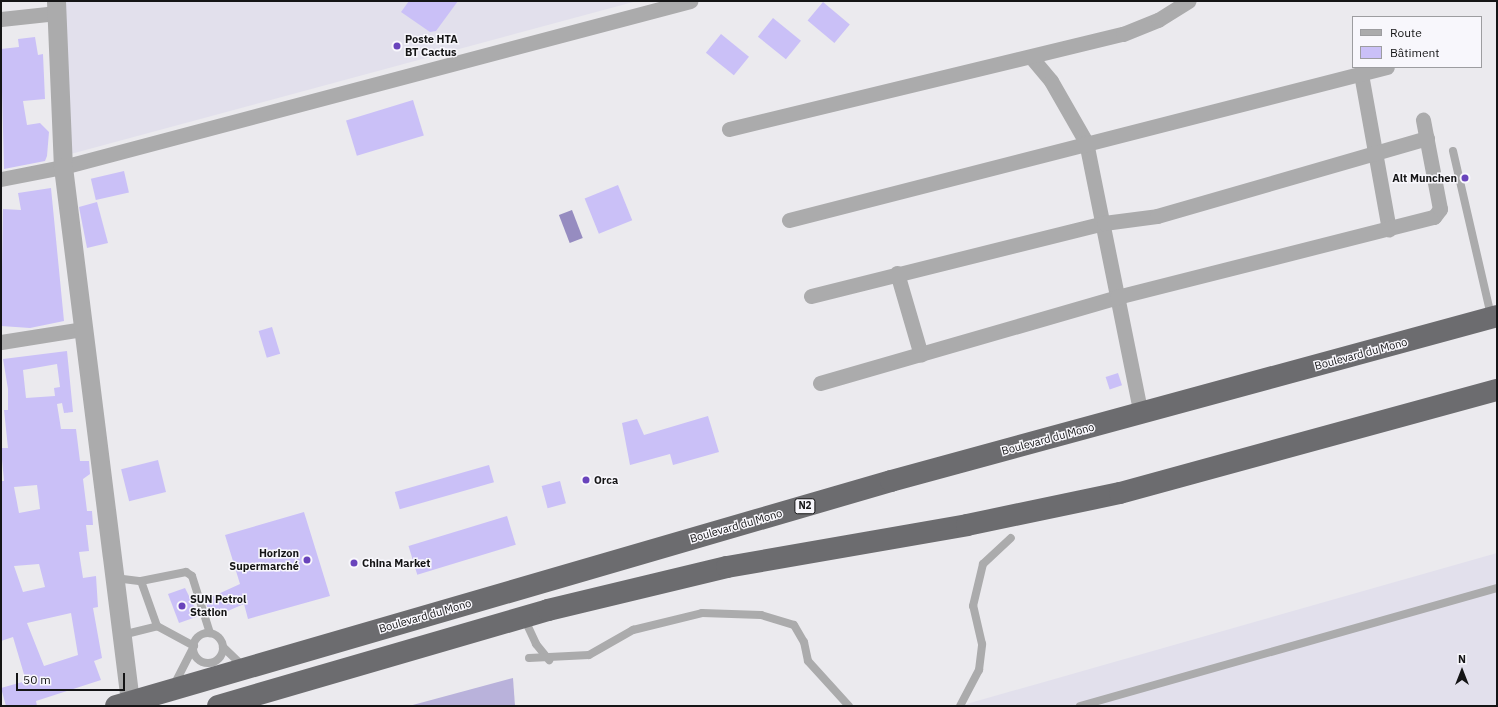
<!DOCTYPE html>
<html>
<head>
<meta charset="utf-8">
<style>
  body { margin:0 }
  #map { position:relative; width:1498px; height:707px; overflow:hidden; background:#ebeaee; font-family:"IBM Plex Sans",sans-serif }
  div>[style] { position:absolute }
  .built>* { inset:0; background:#e2e0ec }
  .green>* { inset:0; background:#b9b2db }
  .water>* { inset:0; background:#968cc0; transform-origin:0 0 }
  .building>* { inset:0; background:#cac0f7; transform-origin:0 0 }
  .service>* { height:8px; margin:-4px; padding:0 4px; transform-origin:4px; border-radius:4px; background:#ababac }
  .service>.ring { margin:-4px; padding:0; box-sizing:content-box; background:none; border:8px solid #ababac; border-radius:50% }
  .minor>* { height:15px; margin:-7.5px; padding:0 7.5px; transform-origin:7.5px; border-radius:7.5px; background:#ababac }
  .tertiary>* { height:19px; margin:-9.5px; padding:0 9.5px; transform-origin:9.5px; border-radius:9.5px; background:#ababac }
  .trunk>* { height:22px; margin:-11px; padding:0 11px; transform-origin:11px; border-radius:11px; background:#6c6c6f }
  .dots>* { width:11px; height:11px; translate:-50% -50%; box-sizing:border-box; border:2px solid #f8f7fc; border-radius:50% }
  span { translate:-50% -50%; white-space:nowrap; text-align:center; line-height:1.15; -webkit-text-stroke:3px #f8f7fc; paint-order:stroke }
  .shield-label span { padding:1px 3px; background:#f8f7fc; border:1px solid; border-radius:3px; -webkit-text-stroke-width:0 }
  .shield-label { font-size:10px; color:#151516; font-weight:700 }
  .poi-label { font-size:11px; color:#151516; font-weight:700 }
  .left { translate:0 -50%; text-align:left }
  .right { translate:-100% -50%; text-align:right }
  .street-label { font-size:11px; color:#151516 }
  .frame { position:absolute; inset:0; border:2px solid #151516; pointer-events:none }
  .legend { position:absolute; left:1352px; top:16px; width:130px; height:52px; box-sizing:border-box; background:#f8f7fc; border:1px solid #9d9da0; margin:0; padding:5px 7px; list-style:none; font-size:12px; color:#151516 }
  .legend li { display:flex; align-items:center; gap:8px; height:20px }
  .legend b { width:20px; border:1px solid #9d9da0 }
  .north { position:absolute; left:1442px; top:651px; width:40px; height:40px; -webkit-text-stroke:3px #f8f7fc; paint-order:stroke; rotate:0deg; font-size:11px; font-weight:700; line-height:16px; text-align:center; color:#151516 }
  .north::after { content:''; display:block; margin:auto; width:14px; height:18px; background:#151516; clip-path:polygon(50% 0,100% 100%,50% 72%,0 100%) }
  .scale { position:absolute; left:16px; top:673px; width:109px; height:18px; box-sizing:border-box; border:2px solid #151516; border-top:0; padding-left:5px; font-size:12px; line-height:14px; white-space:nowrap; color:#151516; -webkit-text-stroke:3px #f8f7fc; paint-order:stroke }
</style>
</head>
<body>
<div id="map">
  <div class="built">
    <div style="clip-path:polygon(65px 1px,637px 1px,67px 155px)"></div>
    <div style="clip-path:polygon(1497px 553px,1497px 706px,961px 706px,970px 703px)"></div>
  </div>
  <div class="green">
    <div style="clip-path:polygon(513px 678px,515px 706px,409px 706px)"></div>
  </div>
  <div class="water">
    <div style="left:572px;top:210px;width:30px;height:14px;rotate:69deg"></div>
  </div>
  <div class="building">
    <div style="clip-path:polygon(409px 1px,458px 1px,436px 31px,430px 32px,401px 12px)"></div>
    <div style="left:823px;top:2px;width:35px;height:24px;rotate:40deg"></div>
    <div style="left:773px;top:18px;width:36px;height:24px;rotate:39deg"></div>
    <div style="left:721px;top:34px;width:36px;height:24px;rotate:39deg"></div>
    <div style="clip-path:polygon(35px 37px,38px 55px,43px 54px,45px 99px,23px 101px,27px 125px,40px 123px,49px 132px,47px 156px,45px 161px,4px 169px,1px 49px,19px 47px,18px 39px)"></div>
    <div style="left:413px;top:100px;width:37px;height:70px;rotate:73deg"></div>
    <div style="left:124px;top:171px;width:22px;height:34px;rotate:77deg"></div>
    <div style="left:618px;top:185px;width:38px;height:36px;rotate:68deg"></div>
    <div style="clip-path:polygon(51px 188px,64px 321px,30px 328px,1px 326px,3px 209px,21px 210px,18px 193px)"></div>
    <div style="clip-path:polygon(97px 202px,108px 243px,87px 248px,79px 207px)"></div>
    <div style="left:272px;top:327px;width:28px;height:14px;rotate:73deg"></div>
    <div style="clip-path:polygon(evenodd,67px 351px,73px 412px,64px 413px,62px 403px,57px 404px,61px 429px,76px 429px,80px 461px,89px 461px,90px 474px,83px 479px,87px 511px,92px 511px,93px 525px,86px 525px,89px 551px,79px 552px,83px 578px,96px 576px,98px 607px,93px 608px,102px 658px,94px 661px,101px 680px,36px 701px,37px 706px,6px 706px,1px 688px,26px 681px,13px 637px,1px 641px,1px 481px,4px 481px,1px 448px,8px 448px,4px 410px,8px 410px,8px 389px,3px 359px,67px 351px,57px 364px,60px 387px,54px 388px,55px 396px,26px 398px,23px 370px,57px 364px,67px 351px,37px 485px,40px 509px,19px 513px,14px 487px,37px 485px,67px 351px,39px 564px,45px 587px,23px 592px,14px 566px,39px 564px,67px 351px,71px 613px,78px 655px,44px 666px,27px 623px,71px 613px)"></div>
    <div style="left:1118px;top:373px;width:13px;height:13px;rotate:72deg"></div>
    <div style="clip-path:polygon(708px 416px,719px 452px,673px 465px,670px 454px,630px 465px,622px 423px,637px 419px,644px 435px)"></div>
    <div style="left:158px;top:460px;width:33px;height:38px;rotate:76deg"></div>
    <div style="left:489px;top:465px;width:18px;height:98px;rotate:74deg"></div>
    <div style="left:560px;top:481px;width:23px;height:19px;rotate:75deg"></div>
    <div style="clip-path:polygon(304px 512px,330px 596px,248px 619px,244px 604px,216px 616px,214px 611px,209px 612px,205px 600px,240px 584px,225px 535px)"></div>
    <div style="left:507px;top:516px;width:30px;height:103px;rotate:73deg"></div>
    <div style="clip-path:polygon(185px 588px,199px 616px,179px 623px,168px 594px)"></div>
  </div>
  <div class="service">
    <div style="left:1453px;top:151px;width:169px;rotate:77deg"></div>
    <div style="left:115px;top:578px;width:26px;rotate:7deg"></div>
    <div style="left:141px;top:581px;width:46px;rotate:-11.3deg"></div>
    <div style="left:186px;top:572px;width:7px;rotate:34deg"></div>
    <div style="left:192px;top:576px;width:60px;rotate:72.5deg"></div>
    <div style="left:141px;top:581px;width:48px;rotate:70.4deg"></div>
    <div style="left:157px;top:626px;width:42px;rotate:28.4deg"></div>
    <div style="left:194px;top:646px;width:44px;rotate:117.1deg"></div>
    <div style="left:524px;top:618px;width:29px;rotate:65deg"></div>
    <div style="left:536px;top:644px;width:21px;rotate:51deg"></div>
    <div class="ring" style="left:193px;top:633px;width:22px;height:22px"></div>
    <div style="left:122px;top:635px;width:36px;rotate:-14deg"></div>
    <div style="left:223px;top:647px;width:28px;rotate:44deg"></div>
    <div style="left:529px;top:658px;width:60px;rotate:-2.9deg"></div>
    <div style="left:589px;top:655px;width:51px;rotate:-29.6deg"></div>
    <div style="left:633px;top:630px;width:71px;rotate:-13.8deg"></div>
    <div style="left:702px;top:613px;width:59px;rotate:1.9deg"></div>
    <div style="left:761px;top:615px;width:34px;rotate:17deg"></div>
    <div style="left:794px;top:625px;width:20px;rotate:60deg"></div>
    <div style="left:804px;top:642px;width:19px;rotate:78deg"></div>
    <div style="left:808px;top:661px;width:61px;rotate:47.7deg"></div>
    <div style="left:960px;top:706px;width:41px;rotate:-62.2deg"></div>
    <div style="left:979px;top:670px;width:26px;rotate:-83deg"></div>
    <div style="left:982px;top:644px;width:39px;rotate:-103deg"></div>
    <div style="left:973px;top:606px;width:43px;rotate:-76.6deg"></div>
    <div style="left:983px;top:564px;width:38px;rotate:-43deg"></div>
    <div style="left:1080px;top:706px;width:433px;rotate:-15.8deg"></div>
  </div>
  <div class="minor">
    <div style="left:1px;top:19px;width:56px;rotate:-6.1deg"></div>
    <div style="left:1031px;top:57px;width:31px;rotate:50deg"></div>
    <div style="left:1051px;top:81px;width:70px;rotate:60.2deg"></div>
    <div style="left:1086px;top:142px;width:278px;rotate:78.6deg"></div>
    <div style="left:1361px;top:74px;width:158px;rotate:79.8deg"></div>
    <div style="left:729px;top:129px;width:405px;rotate:-13.6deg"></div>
    <div style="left:1123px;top:34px;width:38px;rotate:-22deg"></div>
    <div style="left:1158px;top:20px;width:36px;rotate:-32deg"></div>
    <div style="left:1px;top:179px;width:63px;rotate:-11deg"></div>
    <div style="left:63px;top:167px;width:649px;rotate:-14.83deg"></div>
    <div style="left:789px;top:220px;width:617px;rotate:-14.35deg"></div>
    <div style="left:897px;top:273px;width:85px;rotate:73.7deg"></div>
    <div style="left:811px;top:296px;width:302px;rotate:-14deg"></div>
    <div style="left:1104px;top:223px;width:53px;rotate:-7.5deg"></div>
    <div style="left:1157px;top:216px;width:281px;rotate:-16.1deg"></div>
    <div style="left:1px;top:342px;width:82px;rotate:-9.1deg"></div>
    <div style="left:820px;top:383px;width:309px;rotate:-16.1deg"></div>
    <div style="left:1117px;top:297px;width:327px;rotate:-14.2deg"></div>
    <div style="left:1434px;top:217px;width:10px;rotate:-53deg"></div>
    <div style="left:1440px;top:209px;width:91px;rotate:-100.8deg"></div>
  </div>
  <div class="tertiary">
    <div style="left:56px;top:1px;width:166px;rotate:87.6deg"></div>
    <div style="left:63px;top:167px;width:538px;rotate:82.85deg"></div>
  </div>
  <div class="trunk">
    <div style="left:116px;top:706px;width:807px;rotate:-16.19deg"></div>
    <div style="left:891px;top:481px;width:628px;rotate:-15.23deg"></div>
    <div style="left:218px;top:706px;width:344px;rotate:-16.2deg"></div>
    <div style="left:548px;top:610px;width:184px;rotate:-13.5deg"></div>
    <div style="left:727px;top:567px;width:244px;rotate:-9.9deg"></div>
    <div style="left:967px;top:525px;width:156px;rotate:-11.8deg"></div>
    <div style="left:1120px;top:493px;width:391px;rotate:-15.3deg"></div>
  </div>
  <div class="dots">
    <div style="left:397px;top:46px;background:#6944bc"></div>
    <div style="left:1465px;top:178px;background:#6944bc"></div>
    <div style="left:586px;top:480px;background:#6944bc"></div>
    <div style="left:307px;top:560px;background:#6944bc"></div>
    <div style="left:354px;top:563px;background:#6944bc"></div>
    <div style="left:182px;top:606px;background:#6944bc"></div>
  </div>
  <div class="shield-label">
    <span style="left:805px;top:506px">N2</span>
  </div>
  <div class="poi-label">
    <span class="left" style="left:405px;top:46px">Poste HTA<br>BT Cactus</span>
    <span class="right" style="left:1457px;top:178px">Alt Munchen</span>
    <span class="left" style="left:594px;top:480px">Orca</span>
    <span class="right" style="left:299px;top:560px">Horizon<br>Supermarché</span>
    <span class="left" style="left:362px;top:563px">China Market</span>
    <span class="left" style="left:190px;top:606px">SUN Petrol<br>Station</span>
  </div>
  <div class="street-label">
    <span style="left:1361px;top:354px;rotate:-15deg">Boulevard du Mono</span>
    <span style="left:1048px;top:439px;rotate:-15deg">Boulevard du Mono</span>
    <span style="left:736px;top:526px;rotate:-16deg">Boulevard du Mono</span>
    <span style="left:425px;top:616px;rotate:-16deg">Boulevard du Mono</span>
  </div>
  <div class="frame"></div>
  <ul class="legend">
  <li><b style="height:5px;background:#ababac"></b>Route</li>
  <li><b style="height:11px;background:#cac0f7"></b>Bâtiment</li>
  </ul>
  <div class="north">N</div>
  <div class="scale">50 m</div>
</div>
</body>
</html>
